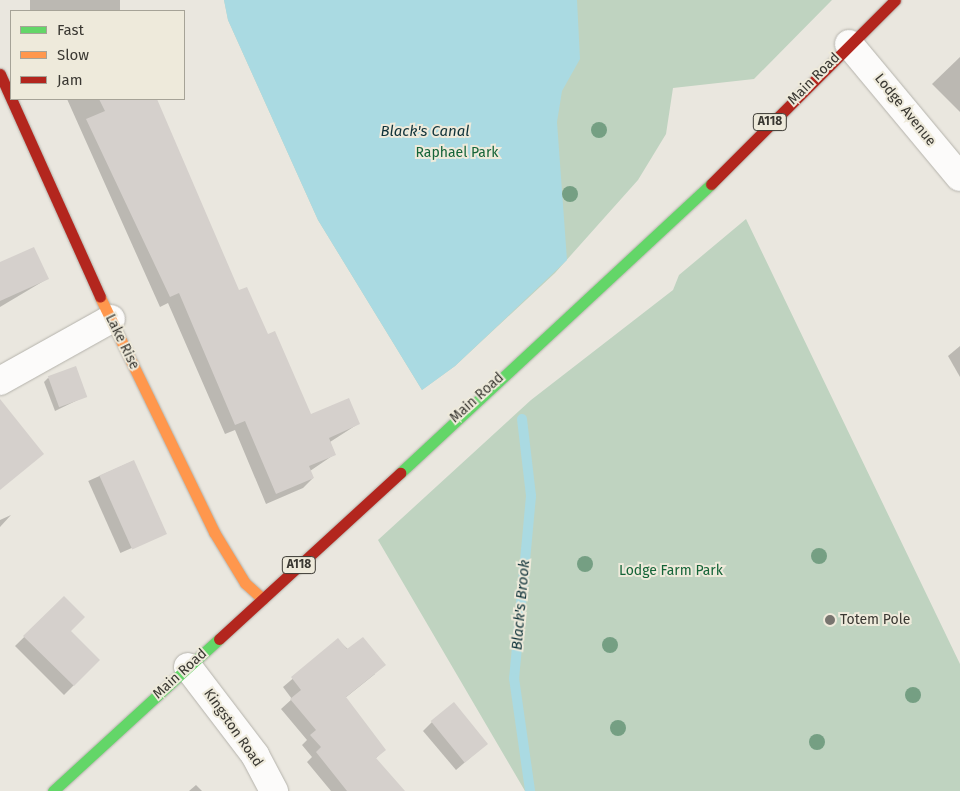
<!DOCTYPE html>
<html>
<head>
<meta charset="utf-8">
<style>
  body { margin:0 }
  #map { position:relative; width:960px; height:791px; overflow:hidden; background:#eae7df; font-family:"Fira Sans",sans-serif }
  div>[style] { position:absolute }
  .green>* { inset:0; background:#bfd3c0 }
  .water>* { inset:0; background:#aadae2 }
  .shadow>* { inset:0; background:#0003; transform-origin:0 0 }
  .stream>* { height:10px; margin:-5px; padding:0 5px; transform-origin:5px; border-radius:5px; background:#aadae2 }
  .building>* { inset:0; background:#d5d0cc; transform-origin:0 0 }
  .roads { filter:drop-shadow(0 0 1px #b4b2ab) drop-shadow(0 0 1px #b4b2ab) }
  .street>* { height:28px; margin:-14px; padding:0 14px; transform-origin:14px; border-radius:14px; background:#fcfbfa }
  .fast>* { height:11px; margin:-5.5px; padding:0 5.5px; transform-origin:5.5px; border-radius:5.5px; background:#63d668 }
  .slow>* { height:11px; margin:-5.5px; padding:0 5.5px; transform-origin:5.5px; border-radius:5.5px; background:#ff974d }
  .jam>* { height:11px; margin:-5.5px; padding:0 5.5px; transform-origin:5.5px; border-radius:5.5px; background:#b3261e }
  .trees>* { width:16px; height:16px; margin:-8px; border-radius:50%; background:#759f83 }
  .dots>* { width:14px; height:14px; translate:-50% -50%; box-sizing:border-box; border:2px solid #eeeadb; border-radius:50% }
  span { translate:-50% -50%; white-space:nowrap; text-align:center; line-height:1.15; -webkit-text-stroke:4px #eeeadb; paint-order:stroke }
  .shield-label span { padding:1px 4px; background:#eeeadb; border:1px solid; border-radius:4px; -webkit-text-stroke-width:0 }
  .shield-label { font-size:12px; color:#3a3832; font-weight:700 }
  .street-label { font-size:14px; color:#3a3832 }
  .park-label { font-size:14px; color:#156438 }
  .poi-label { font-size:14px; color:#3a3832 }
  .left { translate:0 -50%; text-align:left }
  .water-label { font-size:15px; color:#0f3239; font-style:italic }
  .legend { position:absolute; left:10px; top:10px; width:175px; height:90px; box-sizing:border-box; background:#eeeadb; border:1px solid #a6a397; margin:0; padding:6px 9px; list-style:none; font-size:15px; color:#3a3832 }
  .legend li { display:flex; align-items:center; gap:10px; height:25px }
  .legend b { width:25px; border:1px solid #a6a397 }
</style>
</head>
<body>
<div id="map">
  <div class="green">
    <div style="clip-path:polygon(224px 0,832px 0,754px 79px,673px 88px,666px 134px,638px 180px,555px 273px,455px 366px,422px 390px,318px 220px,228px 20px)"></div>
    <div style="clip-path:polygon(746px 219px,960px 664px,960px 791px,525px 791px,378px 540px,531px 400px,673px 290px,679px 275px)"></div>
  </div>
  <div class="water">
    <div style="clip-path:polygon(224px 0,577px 0,580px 59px,562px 91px,557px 122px,567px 260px,455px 366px,422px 390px,318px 220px,228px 20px)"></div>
  </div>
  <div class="shadow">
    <div style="left:30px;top:0;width:90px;height:12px"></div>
    <div style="clip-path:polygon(960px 57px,960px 112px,932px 84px)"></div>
    <div style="clip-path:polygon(67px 99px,155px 99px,238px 292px,310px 415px,358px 424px,330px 442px,335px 454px,310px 471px,313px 478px,303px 488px,266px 504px,235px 430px,225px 434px,168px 303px,160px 307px)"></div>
    <div style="clip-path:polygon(0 263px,47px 279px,0 307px)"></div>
    <div style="clip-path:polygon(960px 346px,960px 377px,948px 356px)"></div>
    <div style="clip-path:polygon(48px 378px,86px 396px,55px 411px,44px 382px)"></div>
    <div style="left:133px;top:461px;width:79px;height:49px;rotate:66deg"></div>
    <div style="clip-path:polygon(11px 515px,0 527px,0 520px)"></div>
    <div style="clip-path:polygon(64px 598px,69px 631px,99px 660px,64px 695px,15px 646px)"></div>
    <div style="clip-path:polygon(338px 640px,375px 674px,345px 698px,384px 750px,375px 759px,399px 791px,331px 791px,307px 762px,312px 757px,302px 745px,307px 740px,281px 709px,292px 699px,283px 687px)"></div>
    <div style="clip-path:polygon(432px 722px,486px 744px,456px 770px,423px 731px)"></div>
    <div style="clip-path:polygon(196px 785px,202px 791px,189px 791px)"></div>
  </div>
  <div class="stream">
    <div style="left:522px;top:419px;width:78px;rotate:83.3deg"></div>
    <div style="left:531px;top:496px;width:183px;rotate:95.3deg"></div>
    <div style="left:514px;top:678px;width:114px;rotate:81.9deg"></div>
  </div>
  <div class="building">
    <div style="clip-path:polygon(99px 99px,157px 99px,239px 290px,247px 287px,268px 334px,275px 331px,311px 414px,349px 398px,360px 424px,329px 438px,336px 455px,309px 466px,314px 478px,276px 494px,245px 421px,235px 425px,179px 293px,170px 297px,86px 119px,105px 111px)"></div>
    <div style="clip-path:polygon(34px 247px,49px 279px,0 301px,0 262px)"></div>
    <div style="left:76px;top:366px;width:33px;height:30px;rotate:70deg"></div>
    <div style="clip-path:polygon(0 399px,44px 454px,0 490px)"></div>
    <div style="left:134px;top:460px;width:81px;height:38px;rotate:66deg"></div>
    <div style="clip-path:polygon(64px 596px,85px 617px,71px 631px,100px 660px,74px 686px,23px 636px)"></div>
    <div style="clip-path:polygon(363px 637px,386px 665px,346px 697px,386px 750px,376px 758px,405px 791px,347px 791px,316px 752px,321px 747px,310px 735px,316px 730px,290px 699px,301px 690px,291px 677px,338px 638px,347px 649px)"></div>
    <div style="left:454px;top:702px;width:54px;height:30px;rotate:51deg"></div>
  </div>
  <div class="roads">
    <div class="street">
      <div style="left:849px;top:44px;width:173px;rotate:50.2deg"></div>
      <div style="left:0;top:381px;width:127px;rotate:-29.2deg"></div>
      <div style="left:188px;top:667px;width:111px;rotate:52.7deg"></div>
      <div style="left:255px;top:755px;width:41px;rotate:62.2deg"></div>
    </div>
    <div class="fast">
      <div style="left:400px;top:473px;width:425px;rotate:-42.9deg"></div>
      <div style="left:53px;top:791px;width:225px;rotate:-42.5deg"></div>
    </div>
    <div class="slow">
      <div style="left:100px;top:297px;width:261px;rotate:64.1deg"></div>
      <div style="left:214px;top:532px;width:60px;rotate:58.7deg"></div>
      <div style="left:245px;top:583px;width:24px;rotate:42deg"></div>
    </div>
    <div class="jam">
      <div style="left:0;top:74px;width:244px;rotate:65.8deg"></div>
      <div style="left:711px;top:184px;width:260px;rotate:-45deg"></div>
      <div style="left:219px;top:639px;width:246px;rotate:-42.5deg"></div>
    </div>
  </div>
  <div class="trees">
    <div style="left:599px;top:130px"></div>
    <div style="left:570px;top:194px"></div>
    <div style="left:819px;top:556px"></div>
    <div style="left:585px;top:564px"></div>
    <div style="left:610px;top:645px"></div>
    <div style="left:913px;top:695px"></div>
    <div style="left:618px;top:728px"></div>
    <div style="left:817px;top:742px"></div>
  </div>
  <div class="dots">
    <div style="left:830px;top:620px;background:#78756f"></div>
  </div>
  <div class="shield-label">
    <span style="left:770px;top:122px">A118</span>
    <span style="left:299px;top:565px">A118</span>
  </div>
  <div class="street-label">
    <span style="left:814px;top:79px;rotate:-45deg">Main Road</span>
    <span style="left:905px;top:110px;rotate:51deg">Lodge Avenue</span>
    <span style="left:122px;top:342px;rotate:64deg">Lake Rise</span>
    <span style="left:477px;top:398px;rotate:-42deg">Main Road</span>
    <span style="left:180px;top:674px;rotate:-42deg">Main Road</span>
    <span style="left:233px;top:728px;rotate:55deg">Kingston Road</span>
  </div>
  <div class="park-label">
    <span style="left:457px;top:153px">Raphael Park</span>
    <span style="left:671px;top:571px">Lodge Farm Park</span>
  </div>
  <div class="poi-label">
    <span class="left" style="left:840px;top:620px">Totem Pole</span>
  </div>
  <div class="water-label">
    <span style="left:425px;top:132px">Black's Canal</span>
    <span style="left:521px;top:605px;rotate:-85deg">Black's Brook</span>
  </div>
  <ul class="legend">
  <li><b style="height:6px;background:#63d668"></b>Fast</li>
  <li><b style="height:6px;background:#ff974d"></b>Slow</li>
  <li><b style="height:6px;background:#b3261e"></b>Jam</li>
  </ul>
</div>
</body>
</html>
